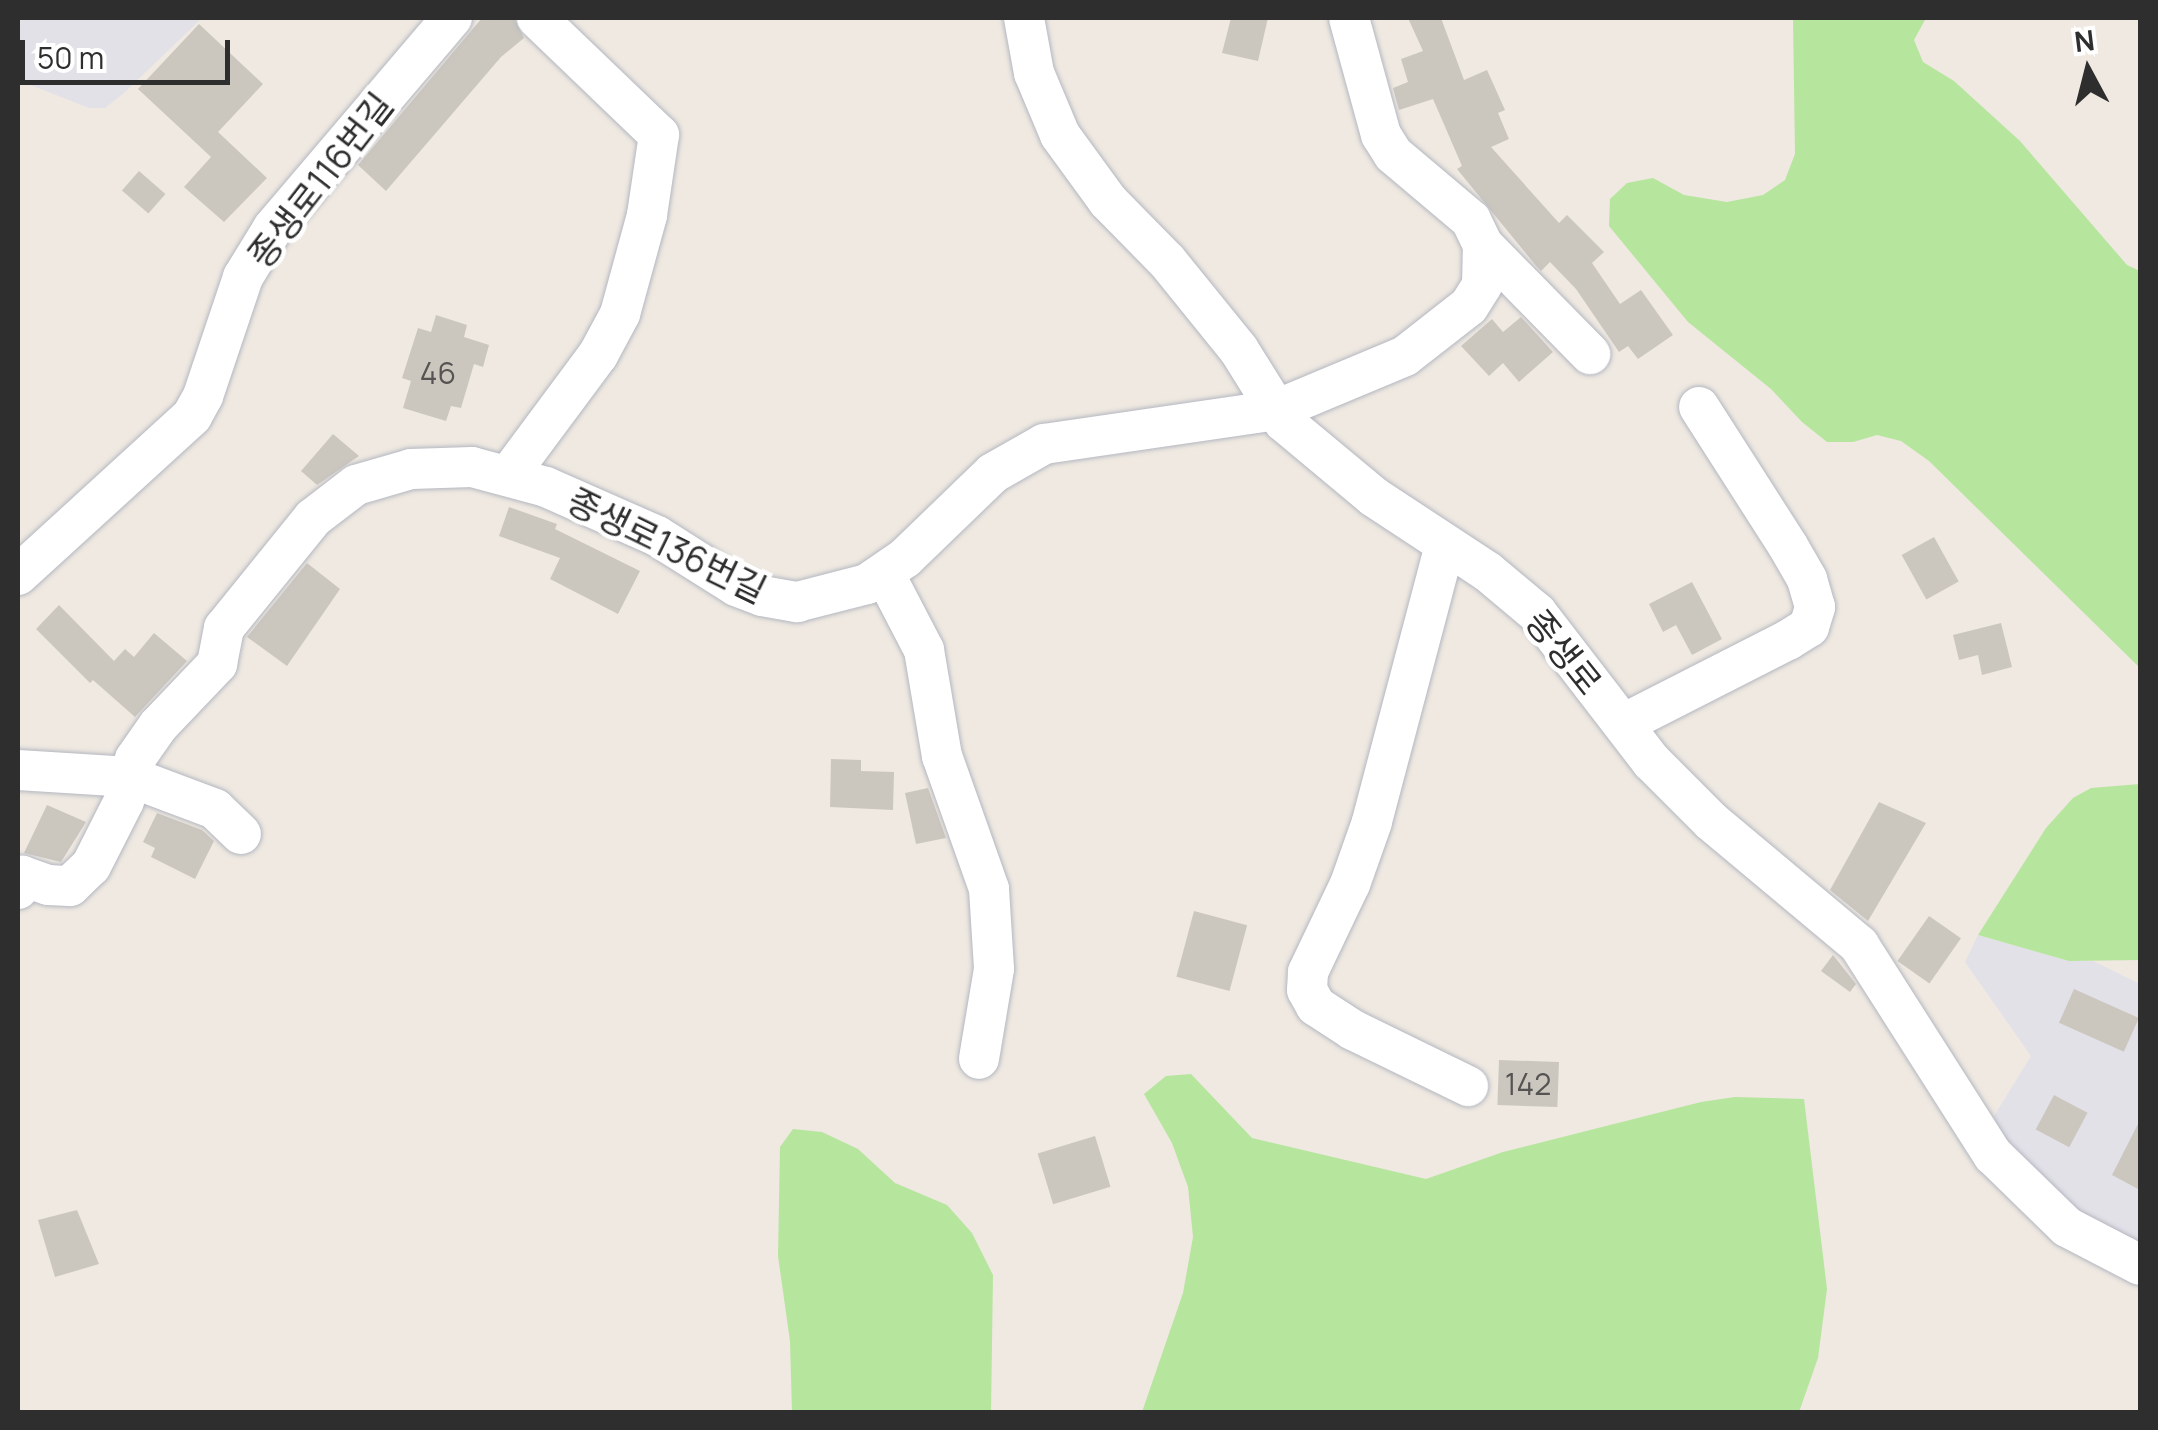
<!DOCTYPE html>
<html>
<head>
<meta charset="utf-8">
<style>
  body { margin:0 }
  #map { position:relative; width:2158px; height:1430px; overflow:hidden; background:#efe9e1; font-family:Manrope,"Noto Sans KR",sans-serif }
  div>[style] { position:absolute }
  .industrial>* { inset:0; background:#e3e1e8 }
  .green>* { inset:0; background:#b6e59e }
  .building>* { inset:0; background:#cbc7bf; transform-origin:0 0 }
  .roads { filter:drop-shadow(0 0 2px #b4b7c1) drop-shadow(0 0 2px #b4b7c1) }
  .minor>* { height:40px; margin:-20px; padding:0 20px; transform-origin:20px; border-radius:20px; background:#fff }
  span { translate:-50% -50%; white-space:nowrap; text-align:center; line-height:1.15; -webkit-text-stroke:9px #fff; paint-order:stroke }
  .number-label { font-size:30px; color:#555452 }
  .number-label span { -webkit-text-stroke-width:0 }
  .street-label { font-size:35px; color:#2e2e2e }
  .frame { position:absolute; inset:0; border:20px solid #2e2e2e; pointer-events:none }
  .north { position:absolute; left:2038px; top:20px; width:100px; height:100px; -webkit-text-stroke:8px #fff; paint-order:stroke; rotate:353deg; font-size:28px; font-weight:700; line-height:40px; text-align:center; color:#2e2e2e }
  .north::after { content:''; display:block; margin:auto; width:35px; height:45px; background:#2e2e2e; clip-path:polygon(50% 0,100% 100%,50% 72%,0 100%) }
  .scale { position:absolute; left:20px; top:40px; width:210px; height:45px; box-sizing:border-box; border:5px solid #2e2e2e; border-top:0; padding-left:12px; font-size:30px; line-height:35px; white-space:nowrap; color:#2e2e2e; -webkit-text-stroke:8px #fff; paint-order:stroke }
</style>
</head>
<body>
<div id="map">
  <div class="industrial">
    <div style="clip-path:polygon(18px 18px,202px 18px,124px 93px,105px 108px,89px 108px,18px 80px)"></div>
    <div style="clip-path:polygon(1978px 935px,2069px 961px,2093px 961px,2140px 984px,2140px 1262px,2082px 1234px,1991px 1121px,2031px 1056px,1965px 962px)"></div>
  </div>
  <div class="green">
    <div style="clip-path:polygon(1793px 18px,1926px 18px,1914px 40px,1923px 62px,1954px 81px,2020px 141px,2127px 265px,2140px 271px,2140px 668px,1929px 461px,1901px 441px,1877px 435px,1853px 442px,1827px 442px,1802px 422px,1771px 389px,1688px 322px,1609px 226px,1610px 199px,1627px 183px,1653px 178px,1684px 195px,1727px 202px,1763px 195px,1785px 180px,1795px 154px)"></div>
    <div style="clip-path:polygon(2140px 784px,2140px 960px,2069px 961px,1978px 935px,2046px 828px,2073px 798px,2091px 788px)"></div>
    <div style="clip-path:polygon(1191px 1074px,1252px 1138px,1426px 1179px,1503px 1152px,1701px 1102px,1735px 1097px,1804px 1099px,1827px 1289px,1818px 1358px,1799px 1412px,1142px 1412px,1183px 1293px,1193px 1237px,1188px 1187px,1172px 1143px,1144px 1094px,1166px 1076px)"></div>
    <div style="clip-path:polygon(793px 1129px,822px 1132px,858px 1149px,895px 1183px,947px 1205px,972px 1233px,993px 1275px,991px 1412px,792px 1412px,790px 1341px,778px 1256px,780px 1147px)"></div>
  </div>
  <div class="building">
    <div style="clip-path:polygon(482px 18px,514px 18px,524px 38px,501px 57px,386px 191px,358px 165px)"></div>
    <div style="clip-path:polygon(1231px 18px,1268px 18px,1258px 61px,1222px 53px)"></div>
    <div style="clip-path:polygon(1408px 18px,1441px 18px,1464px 80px,1487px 70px,1505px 110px,1498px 113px,1509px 139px,1491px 147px,1559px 223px,1567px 215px,1604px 252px,1592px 263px,1620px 304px,1641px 290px,1673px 335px,1638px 359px,1628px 346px,1619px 352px,1576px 289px,1550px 262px,1541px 271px,1537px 267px,1457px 169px,1462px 166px,1433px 99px,1399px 110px,1393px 88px,1408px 82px,1401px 59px,1423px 51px)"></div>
    <div style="clip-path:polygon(199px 24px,263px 84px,218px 132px,267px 178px,224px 222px,184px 187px,211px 157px,138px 89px)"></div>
    <div style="left:139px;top:171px;width:35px;height:26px;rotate:41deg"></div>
    <div style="clip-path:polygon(436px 315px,467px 325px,464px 337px,489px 345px,483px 367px,474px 364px,461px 408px,451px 406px,446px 421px,403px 408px,411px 381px,402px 378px,418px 328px,431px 332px)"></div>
    <div style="clip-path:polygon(1521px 317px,1553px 352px,1519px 382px,1503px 363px,1489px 376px,1461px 346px,1492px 319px,1503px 332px)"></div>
    <div style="clip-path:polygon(333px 434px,359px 456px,317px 485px,301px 471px)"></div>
    <div style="clip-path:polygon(509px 507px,557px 524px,555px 529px,640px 571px,618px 614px,550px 579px,560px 558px,499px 536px)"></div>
    <div style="left:1934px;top:537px;width:51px;height:37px;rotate:61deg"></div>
    <div style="clip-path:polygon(307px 563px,340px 589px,287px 666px,247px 637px)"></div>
    <div style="clip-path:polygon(1692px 582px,1722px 639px,1692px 655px,1676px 625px,1663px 632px,1649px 604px)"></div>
    <div style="clip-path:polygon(59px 605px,114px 661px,125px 649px,134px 657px,154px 633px,187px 661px,135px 717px,93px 680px,90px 683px,36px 629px)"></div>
    <div style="clip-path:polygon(2001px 623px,2012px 667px,1982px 675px,1978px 655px,1959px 660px,1953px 635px)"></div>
    <div style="clip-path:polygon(831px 759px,861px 760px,861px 771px,894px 772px,893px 810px,830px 807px)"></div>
    <div style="clip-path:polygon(928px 788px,946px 838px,916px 844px,905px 793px)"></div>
    <div style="clip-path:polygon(1879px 802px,1926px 823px,1868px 921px,1830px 890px)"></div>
    <div style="clip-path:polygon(47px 805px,86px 822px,61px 862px,24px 853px)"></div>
    <div style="clip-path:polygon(157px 813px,202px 830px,214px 841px,195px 879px,151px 857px,155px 848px,143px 842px)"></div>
    <div style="left:1194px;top:911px;width:55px;height:68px;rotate:15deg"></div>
    <div style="left:1929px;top:916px;width:39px;height:55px;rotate:35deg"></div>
    <div style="clip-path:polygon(1833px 955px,1856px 984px,1850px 992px,1821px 971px)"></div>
    <div style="left:2074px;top:989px;width:71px;height:37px;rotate:24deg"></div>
    <div style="left:1499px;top:1060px;width:60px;height:45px;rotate:2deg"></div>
    <div style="left:2054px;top:1095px;width:38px;height:39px;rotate:28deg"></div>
    <div style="clip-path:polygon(2140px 1120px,2140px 1190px,2112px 1175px)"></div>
    <div style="left:1095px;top:1136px;width:53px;height:60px;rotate:73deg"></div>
    <div style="clip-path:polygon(77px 1210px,99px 1264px,55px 1277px,38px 1220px)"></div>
  </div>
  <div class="roads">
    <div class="minor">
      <div style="left:1024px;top:18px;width:56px;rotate:79.7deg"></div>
      <div style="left:1034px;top:73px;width:67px;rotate:67.2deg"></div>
      <div style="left:1060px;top:135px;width:82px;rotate:54deg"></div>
      <div style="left:1108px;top:201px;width:84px;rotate:45.5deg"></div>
      <div style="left:1167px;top:261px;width:114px;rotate:51deg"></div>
      <div style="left:1239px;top:350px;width:85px;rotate:58deg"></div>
      <div style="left:1284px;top:422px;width:117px;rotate:39.8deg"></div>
      <div style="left:1374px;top:497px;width:136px;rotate:33.3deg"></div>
      <div style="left:1488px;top:572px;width:64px;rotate:39.9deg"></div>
      <div style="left:1537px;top:613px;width:187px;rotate:52.4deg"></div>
      <div style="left:1651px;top:761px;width:86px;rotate:45deg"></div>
      <div style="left:1712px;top:822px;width:192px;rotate:39.9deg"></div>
      <div style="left:1859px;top:945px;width:249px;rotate:57.5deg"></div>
      <div style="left:1993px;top:1155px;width:103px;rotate:44.2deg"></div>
      <div style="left:2067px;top:1227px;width:82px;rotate:27.5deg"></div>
      <div style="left:1483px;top:245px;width:153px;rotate:45.5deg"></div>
      <div style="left:508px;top:476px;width:151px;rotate:-53.4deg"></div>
      <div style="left:598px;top:355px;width:47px;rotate:-61.8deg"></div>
      <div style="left:620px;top:314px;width:103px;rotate:-74.7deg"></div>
      <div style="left:647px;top:215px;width:81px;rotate:-81.5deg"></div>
      <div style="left:659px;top:135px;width:169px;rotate:-136.2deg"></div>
      <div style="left:1445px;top:545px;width:286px;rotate:104.8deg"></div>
      <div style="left:1372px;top:822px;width:66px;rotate:109.5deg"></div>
      <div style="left:1350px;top:884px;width:98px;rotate:115.5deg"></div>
      <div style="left:1308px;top:972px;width:18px;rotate:93deg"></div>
      <div style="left:1307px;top:990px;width:18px;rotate:61deg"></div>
      <div style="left:1316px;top:1006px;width:44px;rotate:33deg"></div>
      <div style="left:1353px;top:1030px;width:128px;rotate:26deg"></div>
      <div style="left:884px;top:573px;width:87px;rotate:62.5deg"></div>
      <div style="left:924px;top:650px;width:108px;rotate:80.4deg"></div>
      <div style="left:942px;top:756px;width:141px;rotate:70.5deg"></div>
      <div style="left:989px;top:889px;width:80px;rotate:86.4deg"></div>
      <div style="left:994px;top:969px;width:91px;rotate:99.5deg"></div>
      <div style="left:18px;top:575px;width:236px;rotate:-42.4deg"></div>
      <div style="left:192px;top:416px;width:23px;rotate:-61deg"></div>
      <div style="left:203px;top:396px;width:126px;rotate:-71.4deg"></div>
      <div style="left:243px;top:277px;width:57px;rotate:-58.5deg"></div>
      <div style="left:273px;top:228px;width:276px;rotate:-49.6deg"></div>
      <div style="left:1623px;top:724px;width:185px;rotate:-27deg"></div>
      <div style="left:1788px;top:640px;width:25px;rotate:-32deg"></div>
      <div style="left:1809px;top:627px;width:21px;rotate:-73deg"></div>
      <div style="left:1815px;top:607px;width:29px;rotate:-106deg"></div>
      <div style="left:1807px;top:579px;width:38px;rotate:-120deg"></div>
      <div style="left:1788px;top:546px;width:165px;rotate:-122.6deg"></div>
      <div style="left:18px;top:770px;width:112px;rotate:3.6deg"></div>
      <div style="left:130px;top:777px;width:91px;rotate:20.6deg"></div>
      <div style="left:215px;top:809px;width:36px;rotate:44deg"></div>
      <div style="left:18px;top:889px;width:14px;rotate:-73deg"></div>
      <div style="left:22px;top:876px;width:28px;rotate:19deg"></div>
      <div style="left:48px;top:885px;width:22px;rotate:3deg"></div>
      <div style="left:70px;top:886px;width:29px;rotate:-44deg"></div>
      <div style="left:91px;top:866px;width:73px;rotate:-63.1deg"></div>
      <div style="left:124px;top:801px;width:43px;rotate:-75.3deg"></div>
      <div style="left:135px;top:759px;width:40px;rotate:-55.1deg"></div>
      <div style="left:158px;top:726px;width:86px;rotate:-46.4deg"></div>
      <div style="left:217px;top:664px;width:37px;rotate:-79deg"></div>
      <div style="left:224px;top:628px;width:141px;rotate:-51deg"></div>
      <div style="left:313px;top:518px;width:54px;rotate:-37.5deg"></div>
      <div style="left:356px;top:485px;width:57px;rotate:-16.2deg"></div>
      <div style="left:411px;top:469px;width:61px;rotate:-1.9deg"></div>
      <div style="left:472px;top:467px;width:77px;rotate:15.1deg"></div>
      <div style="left:546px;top:487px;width:121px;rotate:23.8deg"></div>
      <div style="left:657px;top:536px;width:93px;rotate:32.3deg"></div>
      <div style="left:736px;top:586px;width:28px;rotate:21deg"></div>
      <div style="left:762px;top:596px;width:36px;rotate:10deg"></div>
      <div style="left:797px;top:602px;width:72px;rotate:-14.4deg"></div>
      <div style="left:867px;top:584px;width:46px;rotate:-34.4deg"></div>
      <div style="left:905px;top:558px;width:122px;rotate:-44deg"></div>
      <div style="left:993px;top:473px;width:59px;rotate:-29.6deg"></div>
      <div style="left:1044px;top:444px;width:234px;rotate:-8.3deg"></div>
      <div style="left:1276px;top:410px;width:140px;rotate:-22.7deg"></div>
      <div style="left:1405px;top:356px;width:81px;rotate:-38deg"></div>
      <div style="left:1469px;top:306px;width:25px;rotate:-58deg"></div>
      <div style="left:1482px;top:285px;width:40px;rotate:-88.6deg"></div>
      <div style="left:1483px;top:245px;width:28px;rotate:-116deg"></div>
      <div style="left:1471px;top:220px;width:102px;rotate:-139.8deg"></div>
      <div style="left:1393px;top:154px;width:22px;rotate:-122deg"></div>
      <div style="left:1381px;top:135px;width:121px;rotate:-105.3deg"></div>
    </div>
  </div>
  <div class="number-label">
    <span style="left:438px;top:373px">46</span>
    <span style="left:1528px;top:1084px">142</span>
  </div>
  <div class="street-label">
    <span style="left:320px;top:180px;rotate:-52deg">종생로116번길</span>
    <span style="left:667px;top:545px;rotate:26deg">종생로136번길</span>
    <span style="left:1564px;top:652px;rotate:51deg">종생로</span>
  </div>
  <div class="frame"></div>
  <div class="north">N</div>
  <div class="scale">50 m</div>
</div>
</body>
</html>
